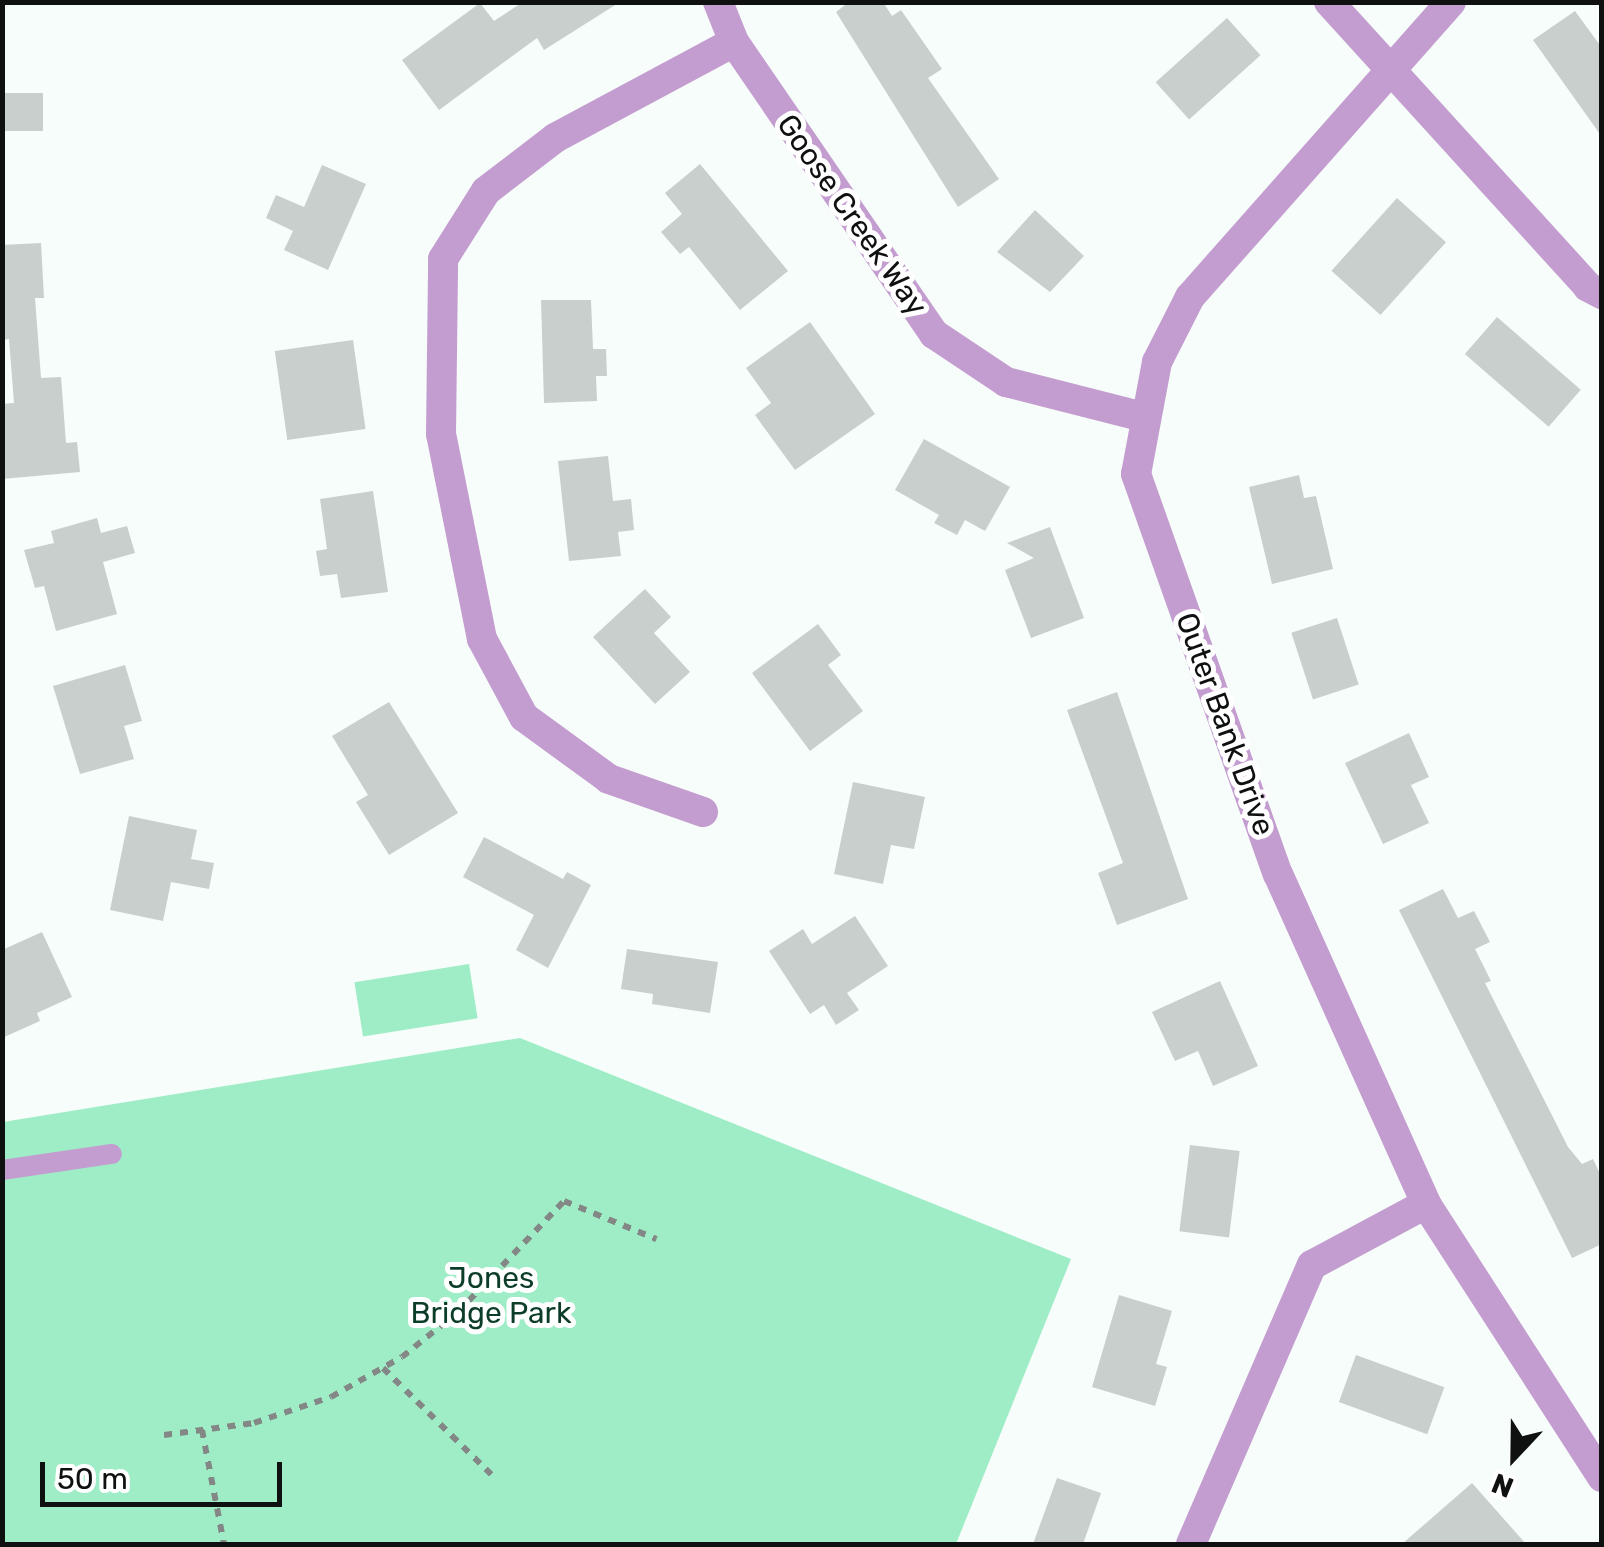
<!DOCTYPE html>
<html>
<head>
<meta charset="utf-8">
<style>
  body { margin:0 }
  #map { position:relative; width:1604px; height:1547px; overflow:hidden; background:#f7fdfa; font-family:Rubik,sans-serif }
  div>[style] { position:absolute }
  .green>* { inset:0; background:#9fedc6; transform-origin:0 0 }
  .building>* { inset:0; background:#c9cfcc; transform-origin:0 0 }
  .path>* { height:6px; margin-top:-3px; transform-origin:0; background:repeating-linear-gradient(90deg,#838785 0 8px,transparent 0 16px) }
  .lane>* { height:20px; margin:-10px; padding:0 10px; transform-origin:10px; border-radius:10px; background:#c49dd0 }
  .street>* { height:30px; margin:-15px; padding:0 15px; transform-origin:15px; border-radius:15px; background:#c49dd0 }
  span { translate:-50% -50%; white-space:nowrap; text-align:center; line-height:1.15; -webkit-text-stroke:10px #fff; paint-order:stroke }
  .street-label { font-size:30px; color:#0f1110 }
  .park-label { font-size:30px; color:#0c3d29 }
  .frame { position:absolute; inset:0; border:5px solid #0f1110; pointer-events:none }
  .north { position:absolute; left:1464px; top:1407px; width:100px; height:100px; -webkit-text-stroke:8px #fff; paint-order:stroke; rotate:202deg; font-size:28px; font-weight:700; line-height:40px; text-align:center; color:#0f1110 }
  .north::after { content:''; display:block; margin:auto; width:35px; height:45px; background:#0f1110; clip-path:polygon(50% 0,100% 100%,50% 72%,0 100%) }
  .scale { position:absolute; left:40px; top:1462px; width:242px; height:45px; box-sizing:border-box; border:5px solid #0f1110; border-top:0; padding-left:12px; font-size:30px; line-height:35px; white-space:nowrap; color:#0f1110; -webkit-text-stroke:8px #fff; paint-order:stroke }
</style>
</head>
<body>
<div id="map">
  <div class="green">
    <div style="left:469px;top:964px;width:55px;height:116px;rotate:81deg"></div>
    <div style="clip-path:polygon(520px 1038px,1071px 1259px,956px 1544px,3px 1544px,3px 1122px)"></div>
  </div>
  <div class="building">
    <div style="clip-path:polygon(523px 2px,620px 2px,544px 50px,537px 38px,439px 110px,402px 60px,480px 3px,494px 21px)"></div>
    <div style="clip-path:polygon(849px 2px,883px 2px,892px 16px,901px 10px,942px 69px,928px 78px,999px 179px,958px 207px,836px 12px)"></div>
    <div style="clip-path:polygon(1575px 11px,1602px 48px,1602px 137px,1533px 40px)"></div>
    <div style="left:1227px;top:18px;width:50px;height:96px;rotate:48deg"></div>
    <div style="left:43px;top:93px;width:38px;height:41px;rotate:90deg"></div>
    <div style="clip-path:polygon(700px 164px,788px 271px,740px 310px,689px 247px,680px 254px,661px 232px,682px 214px,665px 193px)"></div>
    <div style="clip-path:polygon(322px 165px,366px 184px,328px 270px,284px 250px,293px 231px,266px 218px,276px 195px,304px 207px)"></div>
    <div style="left:1397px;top:198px;width:66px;height:98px;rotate:42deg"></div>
    <div style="clip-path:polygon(1035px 210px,1084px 256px,1050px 292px,997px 252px)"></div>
    <div style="clip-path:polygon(41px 243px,44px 298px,35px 298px,41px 378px,61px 377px,66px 443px,77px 442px,80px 472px,2px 479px,2px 404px,14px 403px,9px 339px,2px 340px,2px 245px)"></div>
    <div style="clip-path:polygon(541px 300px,591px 300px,593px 349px,606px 349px,607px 376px,596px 376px,597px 401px,544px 403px)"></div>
    <div style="left:1497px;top:317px;width:111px;height:49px;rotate:41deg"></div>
    <div style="clip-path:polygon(810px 322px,875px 414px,795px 470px,755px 415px,771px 403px,746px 368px)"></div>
    <div style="left:353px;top:340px;width:90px;height:79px;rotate:82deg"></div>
    <div style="clip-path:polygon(924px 439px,1010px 487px,985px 531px,965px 520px,957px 535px,934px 523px,939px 515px,895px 490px)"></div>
    <div style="clip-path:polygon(608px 456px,613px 501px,631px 499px,634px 530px,618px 532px,621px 556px,569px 561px,558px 461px)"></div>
    <div style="clip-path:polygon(1299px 475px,1304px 498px,1316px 496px,1333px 569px,1272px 584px,1249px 487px)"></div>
    <div style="clip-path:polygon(373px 491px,388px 592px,341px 598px,337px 574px,320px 576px,316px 551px,327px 549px,320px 499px)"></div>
    <div style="clip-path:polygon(97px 518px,101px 533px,127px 526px,135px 553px,103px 562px,117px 614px,56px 631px,44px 586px,35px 588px,24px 550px,54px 543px,51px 531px)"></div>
    <div style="clip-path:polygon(1050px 527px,1084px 618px,1031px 638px,1005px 570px,1034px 558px,1007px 543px)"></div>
    <div style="clip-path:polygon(645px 589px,671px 617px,654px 633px,690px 672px,655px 704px,593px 637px)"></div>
    <div style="left:1337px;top:618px;width:70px;height:48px;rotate:72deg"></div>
    <div style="clip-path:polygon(818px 624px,841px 655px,828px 665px,863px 711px,810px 751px,752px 673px)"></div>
    <div style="clip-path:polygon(125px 665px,142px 721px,124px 726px,134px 759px,80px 774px,53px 686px)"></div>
    <div style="clip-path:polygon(1117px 692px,1188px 899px,1117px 925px,1098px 873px,1123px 863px,1067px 710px)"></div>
    <div style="clip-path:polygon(389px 702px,458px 813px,389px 855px,356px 802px,368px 795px,332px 736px)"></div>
    <div style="clip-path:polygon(1409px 733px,1429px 777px,1411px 785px,1429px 823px,1383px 844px,1345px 763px)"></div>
    <div style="clip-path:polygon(853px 782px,925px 797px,914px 849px,891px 845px,883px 884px,834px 874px)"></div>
    <div style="clip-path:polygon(129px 816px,197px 830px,191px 859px,214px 863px,209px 889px,171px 882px,163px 921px,110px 910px)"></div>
    <div style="clip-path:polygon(484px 837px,563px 879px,567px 872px,591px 885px,548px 968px,516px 950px,534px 915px,463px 877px)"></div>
    <div style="clip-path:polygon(1443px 889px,1458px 918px,1474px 911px,1490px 942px,1475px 949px,1491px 981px,1485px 983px,1568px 1147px,1582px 1164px,1593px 1159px,1602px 1178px,1602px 1244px,1572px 1258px,1399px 910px)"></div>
    <div style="clip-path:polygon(855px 916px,888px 966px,847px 993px,859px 1010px,836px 1025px,824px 1005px,810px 1014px,769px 951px,803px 929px,812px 944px)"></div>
    <div style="clip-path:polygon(42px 932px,72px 997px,37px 1013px,40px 1021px,2px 1038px,2px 950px)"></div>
    <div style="clip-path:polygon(627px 949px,718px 962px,710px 1013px,652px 1004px,653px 994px,621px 989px)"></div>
    <div style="clip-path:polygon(1220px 981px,1258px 1066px,1213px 1086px,1198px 1051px,1175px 1061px,1152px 1012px)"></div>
    <div style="left:1190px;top:1145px;width:50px;height:87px;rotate:7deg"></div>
    <div style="clip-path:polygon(1119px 1295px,1172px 1311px,1156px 1364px,1167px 1367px,1155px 1406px,1092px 1387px)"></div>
    <div style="left:1356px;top:1355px;width:94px;height:50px;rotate:20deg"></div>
    <div style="clip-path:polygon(1057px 1478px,1101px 1493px,1083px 1544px,1033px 1544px)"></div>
    <div style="clip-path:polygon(1472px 1483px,1526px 1544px,1402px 1544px)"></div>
  </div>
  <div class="path">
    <div style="left:383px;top:1368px;width:156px;rotate:44.5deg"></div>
    <div style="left:202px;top:1430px;width:116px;rotate:79.1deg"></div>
    <div style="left:164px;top:1435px;width:91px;rotate:-7.6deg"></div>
    <div style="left:254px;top:1423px;width:81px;rotate:-18.7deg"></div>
    <div style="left:331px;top:1397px;width:81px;rotate:-29.4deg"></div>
    <div style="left:402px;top:1357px;width:72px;rotate:-38.8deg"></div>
    <div style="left:458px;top:1312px;width:153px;rotate:-46.3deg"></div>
    <div style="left:564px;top:1201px;width:100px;rotate:22.4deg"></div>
  </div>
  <div class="lane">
    <div style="left:2px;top:1170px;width:111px;rotate:-8.3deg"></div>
  </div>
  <div class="street">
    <div style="left:718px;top:2px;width:43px;rotate:68.2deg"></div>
    <div style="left:734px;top:42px;width:354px;rotate:55.6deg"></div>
    <div style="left:934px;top:334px;width:87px;rotate:33.7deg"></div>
    <div style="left:1006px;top:382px;width:141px;rotate:14.3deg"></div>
    <div style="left:1329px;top:2px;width:385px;rotate:47.7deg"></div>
    <div style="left:1588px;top:287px;width:16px;rotate:27deg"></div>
    <div style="left:1451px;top:2px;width:394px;rotate:131.5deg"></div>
    <div style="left:1190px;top:297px;width:73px;rotate:116.9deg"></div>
    <div style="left:1157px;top:362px;width:114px;rotate:100.6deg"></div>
    <div style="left:1136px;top:474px;width:424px;rotate:70.5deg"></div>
    <div style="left:1278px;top:874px;width:362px;rotate:65.8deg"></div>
    <div style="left:1426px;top:1204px;width:325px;rotate:57.2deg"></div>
    <div style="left:703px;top:812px;width:100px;rotate:-160.7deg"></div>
    <div style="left:609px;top:779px;width:105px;rotate:-143.9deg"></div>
    <div style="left:524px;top:717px;width:89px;rotate:-118.3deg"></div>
    <div style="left:482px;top:639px;width:209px;rotate:-101.3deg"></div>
    <div style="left:441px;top:434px;width:175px;rotate:-89.3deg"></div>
    <div style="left:443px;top:259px;width:80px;rotate:-57.7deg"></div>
    <div style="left:486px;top:191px;width:87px;rotate:-37.5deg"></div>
    <div style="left:555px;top:138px;width:203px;rotate:-28.2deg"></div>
    <div style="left:1191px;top:1544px;width:304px;rotate:-66.6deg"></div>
    <div style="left:1312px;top:1265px;width:129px;rotate:-28.2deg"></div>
  </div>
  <div class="street-label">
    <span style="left:852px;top:215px;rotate:55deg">Goose Creek Way</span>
    <span style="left:1225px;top:724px;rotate:70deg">Outer Bank Drive</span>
  </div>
  <div class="park-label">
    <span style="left:491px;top:1295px">Jones<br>Bridge Park</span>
  </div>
  <div class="frame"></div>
  <div class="north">N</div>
  <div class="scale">50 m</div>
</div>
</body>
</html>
